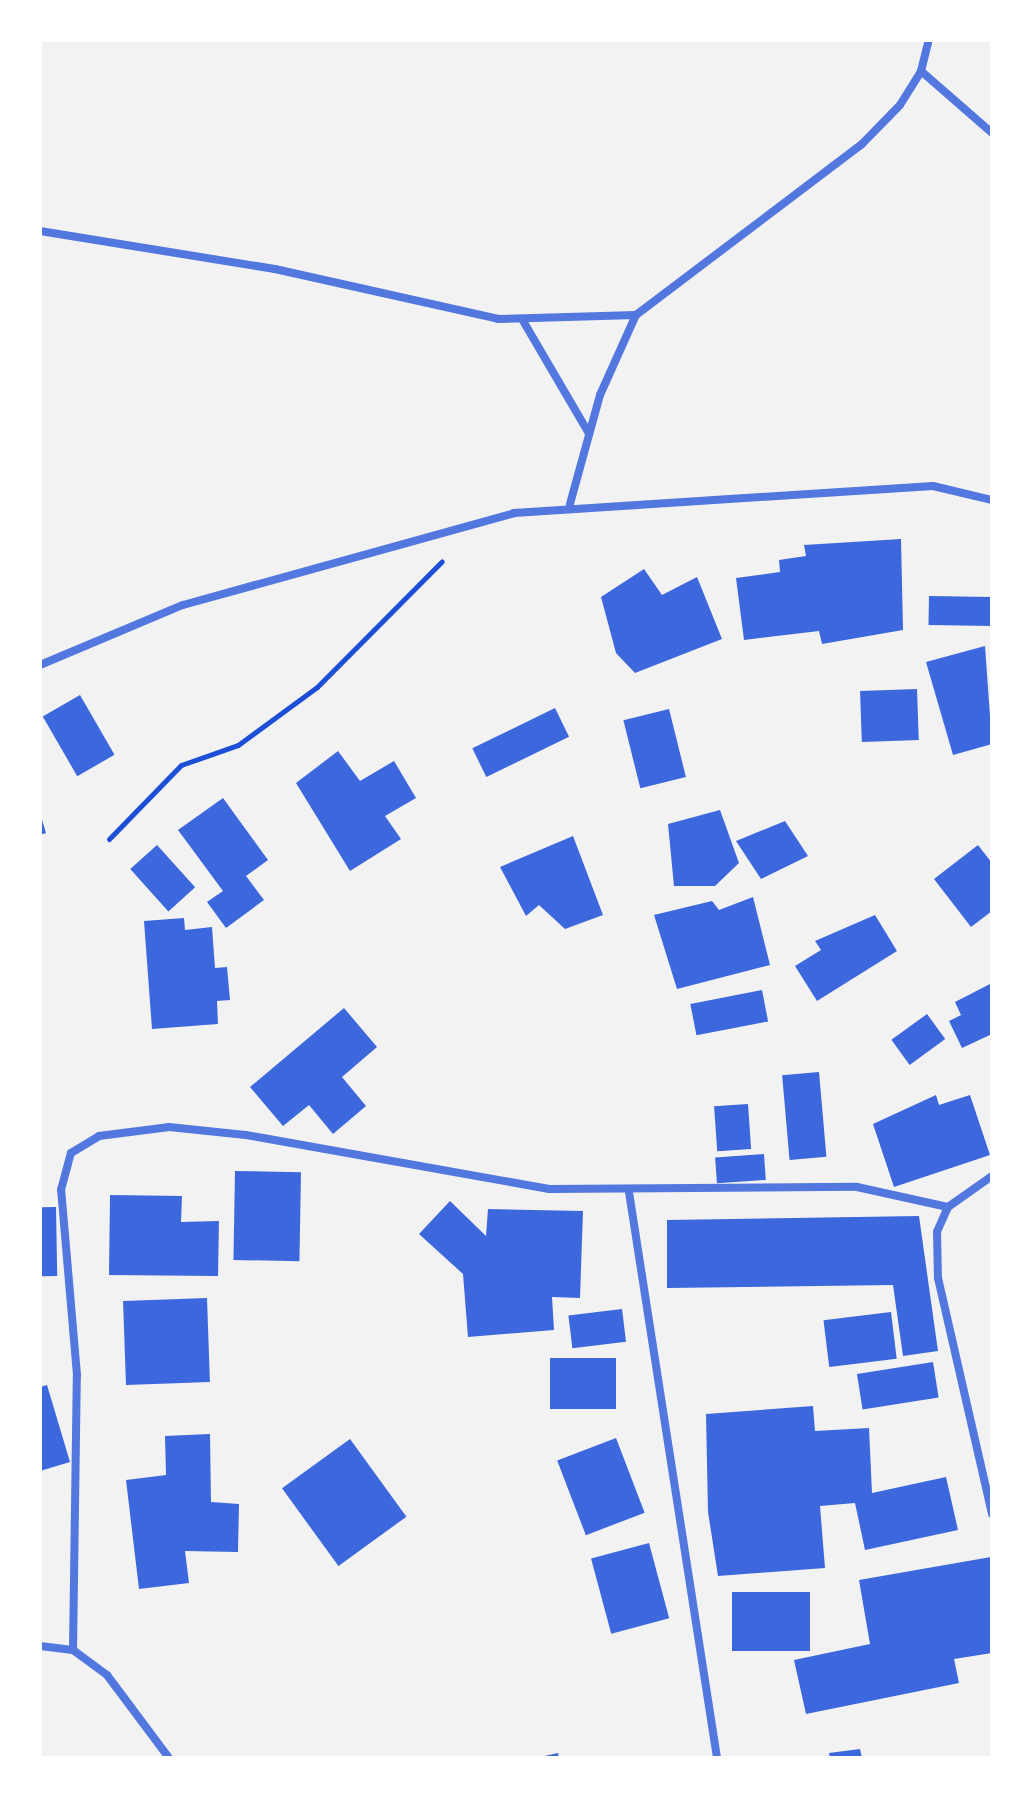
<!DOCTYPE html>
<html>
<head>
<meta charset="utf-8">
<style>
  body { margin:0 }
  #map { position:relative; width:1032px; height:1798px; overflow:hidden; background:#f2f2f2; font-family:"Fira Sans Condensed",sans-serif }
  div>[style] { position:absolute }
  .building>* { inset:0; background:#3d67dc; transform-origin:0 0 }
  .path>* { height:5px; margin:-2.5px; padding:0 2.5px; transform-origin:2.5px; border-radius:2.5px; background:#1d4ed8 }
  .minor>* { height:8px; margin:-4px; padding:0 4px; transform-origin:4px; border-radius:4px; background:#5277de }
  span { translate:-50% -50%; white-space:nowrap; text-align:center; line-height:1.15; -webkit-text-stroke:7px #fff; paint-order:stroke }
  .frame { position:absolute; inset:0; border:42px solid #fff; pointer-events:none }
</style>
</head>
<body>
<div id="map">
  <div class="building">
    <div style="clip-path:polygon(901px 539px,903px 630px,822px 644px,819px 631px,744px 640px,736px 578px,780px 572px,779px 560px,806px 556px,804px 545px)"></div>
    <div style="clip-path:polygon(644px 569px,662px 595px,697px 577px,722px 639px,635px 673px,616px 653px,601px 597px)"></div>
    <div style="left:929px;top:596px;width:63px;height:29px;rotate:1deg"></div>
    <div style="clip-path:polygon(985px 646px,992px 744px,953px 755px,926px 662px)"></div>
    <div style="left:917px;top:689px;width:51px;height:57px;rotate:88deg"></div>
    <div style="left:80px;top:695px;width:69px;height:43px;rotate:60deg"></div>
    <div style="left:555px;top:708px;width:32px;height:92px;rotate:64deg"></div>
    <div style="left:669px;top:709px;width:70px;height:47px;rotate:76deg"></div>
    <div style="clip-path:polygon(338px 751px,360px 781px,394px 761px,416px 798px,385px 816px,401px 839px,350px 871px,296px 783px)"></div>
    <div style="clip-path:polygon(223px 798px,268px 860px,246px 876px,264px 900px,226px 928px,207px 902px,223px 891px,178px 830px)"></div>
    <div style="clip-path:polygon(720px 810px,739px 863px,715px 886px,674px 886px,668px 824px)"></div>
    <div style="clip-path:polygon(40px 813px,46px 833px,40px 835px)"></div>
    <div style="clip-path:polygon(785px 821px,808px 856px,761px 879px,736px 841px)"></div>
    <div style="clip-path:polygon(573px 836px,603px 915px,565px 929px,539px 905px,526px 916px,500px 867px)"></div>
    <div style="left:157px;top:845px;width:57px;height:36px;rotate:48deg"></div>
    <div style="clip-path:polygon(978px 845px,992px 863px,992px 911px,971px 927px,934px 879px)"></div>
    <div style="clip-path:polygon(753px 897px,770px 965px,677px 989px,654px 915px,712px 901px,719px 910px)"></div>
    <div style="clip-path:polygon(875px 915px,897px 951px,817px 1001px,795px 966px,821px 950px,815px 941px)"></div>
    <div style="clip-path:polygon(184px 918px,185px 930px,212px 927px,215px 968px,227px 967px,230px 1000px,217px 1001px,218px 1024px,152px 1029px,144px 921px)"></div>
    <div style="clip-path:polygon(992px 983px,992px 1034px,962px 1048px,949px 1021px,961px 1015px,955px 1002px)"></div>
    <div style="left:762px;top:990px;width:32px;height:73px;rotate:79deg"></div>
    <div style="clip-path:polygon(344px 1008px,377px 1047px,342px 1077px,366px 1106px,333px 1134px,309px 1105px,283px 1126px,250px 1087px)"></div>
    <div style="left:927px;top:1014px;width:31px;height:44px;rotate:54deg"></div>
    <div style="left:819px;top:1072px;width:85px;height:37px;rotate:85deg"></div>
    <div style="clip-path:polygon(936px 1095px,939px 1105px,970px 1095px,990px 1155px,894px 1187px,873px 1124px)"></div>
    <div style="left:748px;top:1104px;width:45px;height:34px;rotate:86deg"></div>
    <div style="left:764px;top:1154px;width:26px;height:49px;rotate:86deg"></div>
    <div style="left:235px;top:1171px;width:66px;height:89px;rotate:1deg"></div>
    <div style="clip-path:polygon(110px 1195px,182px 1196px,181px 1222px,219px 1221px,218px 1276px,109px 1275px)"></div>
    <div style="clip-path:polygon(450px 1201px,486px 1236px,488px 1209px,583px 1211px,580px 1298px,552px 1297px,554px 1330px,468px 1337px,463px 1274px,419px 1234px)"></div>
    <div style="left:56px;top:1207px;width:69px;height:16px;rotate:89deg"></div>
    <div style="clip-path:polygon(919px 1216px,938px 1351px,903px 1356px,893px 1285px,667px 1288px,667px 1220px)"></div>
    <div style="left:207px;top:1298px;width:84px;height:84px;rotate:88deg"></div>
    <div style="left:622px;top:1309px;width:33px;height:54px;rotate:83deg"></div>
    <div style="left:891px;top:1312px;width:47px;height:68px;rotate:83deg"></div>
    <div style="left:616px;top:1358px;width:51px;height:66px;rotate:90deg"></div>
    <div style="left:933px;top:1362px;width:36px;height:77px;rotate:81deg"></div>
    <div style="clip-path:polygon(47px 1385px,70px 1462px,40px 1471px,40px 1387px)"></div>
    <div style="clip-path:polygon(813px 1406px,815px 1431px,869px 1428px,872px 1493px,946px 1477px,958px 1530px,865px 1550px,855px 1503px,820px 1506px,825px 1568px,718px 1576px,708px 1512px,706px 1414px)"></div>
    <div style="clip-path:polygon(210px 1434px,211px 1502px,239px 1504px,238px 1552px,185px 1551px,189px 1583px,139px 1589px,126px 1480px,166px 1475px,165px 1436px)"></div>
    <div style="left:616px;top:1438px;width:80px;height:63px;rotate:69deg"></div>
    <div style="left:350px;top:1439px;width:96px;height:84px;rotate:54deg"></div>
    <div style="left:649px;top:1543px;width:78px;height:60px;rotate:75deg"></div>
    <div style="clip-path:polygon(991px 1557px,992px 1653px,954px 1659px,959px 1683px,806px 1714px,794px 1660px,870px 1644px,859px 1580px)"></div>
    <div style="left:732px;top:1592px;width:78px;height:59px"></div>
    <div style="clip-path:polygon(860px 1749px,862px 1758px,830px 1758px,829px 1753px)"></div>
    <div style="clip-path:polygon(558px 1753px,559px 1758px,540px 1758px,540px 1757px)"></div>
  </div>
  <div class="path">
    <div style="left:109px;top:839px;width:103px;rotate:-45.8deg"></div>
    <div style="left:181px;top:765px;width:60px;rotate:-19.3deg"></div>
    <div style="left:238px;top:745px;width:98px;rotate:-36.3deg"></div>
    <div style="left:317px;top:687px;width:177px;rotate:-45.2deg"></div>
  </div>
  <div class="minor">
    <div style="left:921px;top:71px;width:94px;rotate:41.1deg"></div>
    <div style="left:40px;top:231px;width:238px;rotate:9.2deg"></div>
    <div style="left:275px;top:269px;width:229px;rotate:12.6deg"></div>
    <div style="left:498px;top:319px;width:138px;rotate:-1.7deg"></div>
    <div style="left:522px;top:319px;width:131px;rotate:59.7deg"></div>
    <div style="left:570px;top:504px;width:113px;rotate:-74.6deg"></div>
    <div style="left:600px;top:395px;width:88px;rotate:-65.8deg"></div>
    <div style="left:636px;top:315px;width:283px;rotate:-37.1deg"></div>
    <div style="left:862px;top:144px;width:54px;rotate:-45.7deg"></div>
    <div style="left:900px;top:105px;width:40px;rotate:-58deg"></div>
    <div style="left:921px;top:71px;width:32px;rotate:-76deg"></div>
    <div style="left:40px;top:665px;width:155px;rotate:-22.8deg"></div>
    <div style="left:183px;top:605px;width:344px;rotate:-15.5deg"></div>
    <div style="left:514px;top:513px;width:420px;rotate:-3.7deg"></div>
    <div style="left:933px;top:486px;width:61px;rotate:13.3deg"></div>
    <div style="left:992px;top:1176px;width:54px;rotate:144.8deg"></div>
    <div style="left:948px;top:1207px;width:27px;rotate:114deg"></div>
    <div style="left:937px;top:1232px;width:46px;rotate:88.8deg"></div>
    <div style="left:938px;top:1278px;width:242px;rotate:77.1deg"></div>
    <div style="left:629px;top:1192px;width:573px;rotate:81.16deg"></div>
    <div style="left:40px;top:1646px;width:33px;rotate:7deg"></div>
    <div style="left:73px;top:1650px;width:42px;rotate:36.3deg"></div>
    <div style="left:107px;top:1675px;width:104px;rotate:53.2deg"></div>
    <div style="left:73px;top:1650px;width:275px;rotate:-89.2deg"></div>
    <div style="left:77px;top:1375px;width:186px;rotate:-94.9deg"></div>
    <div style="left:61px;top:1190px;width:38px;rotate:-75deg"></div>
    <div style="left:71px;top:1153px;width:33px;rotate:-31deg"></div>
    <div style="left:99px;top:1136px;width:71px;rotate:-7.3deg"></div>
    <div style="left:169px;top:1127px;width:77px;rotate:5.9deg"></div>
    <div style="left:246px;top:1135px;width:308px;rotate:10.1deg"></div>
    <div style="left:549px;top:1189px;width:308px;rotate:-0.4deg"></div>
    <div style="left:857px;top:1187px;width:93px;rotate:12.4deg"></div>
  </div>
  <div class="frame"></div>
</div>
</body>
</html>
